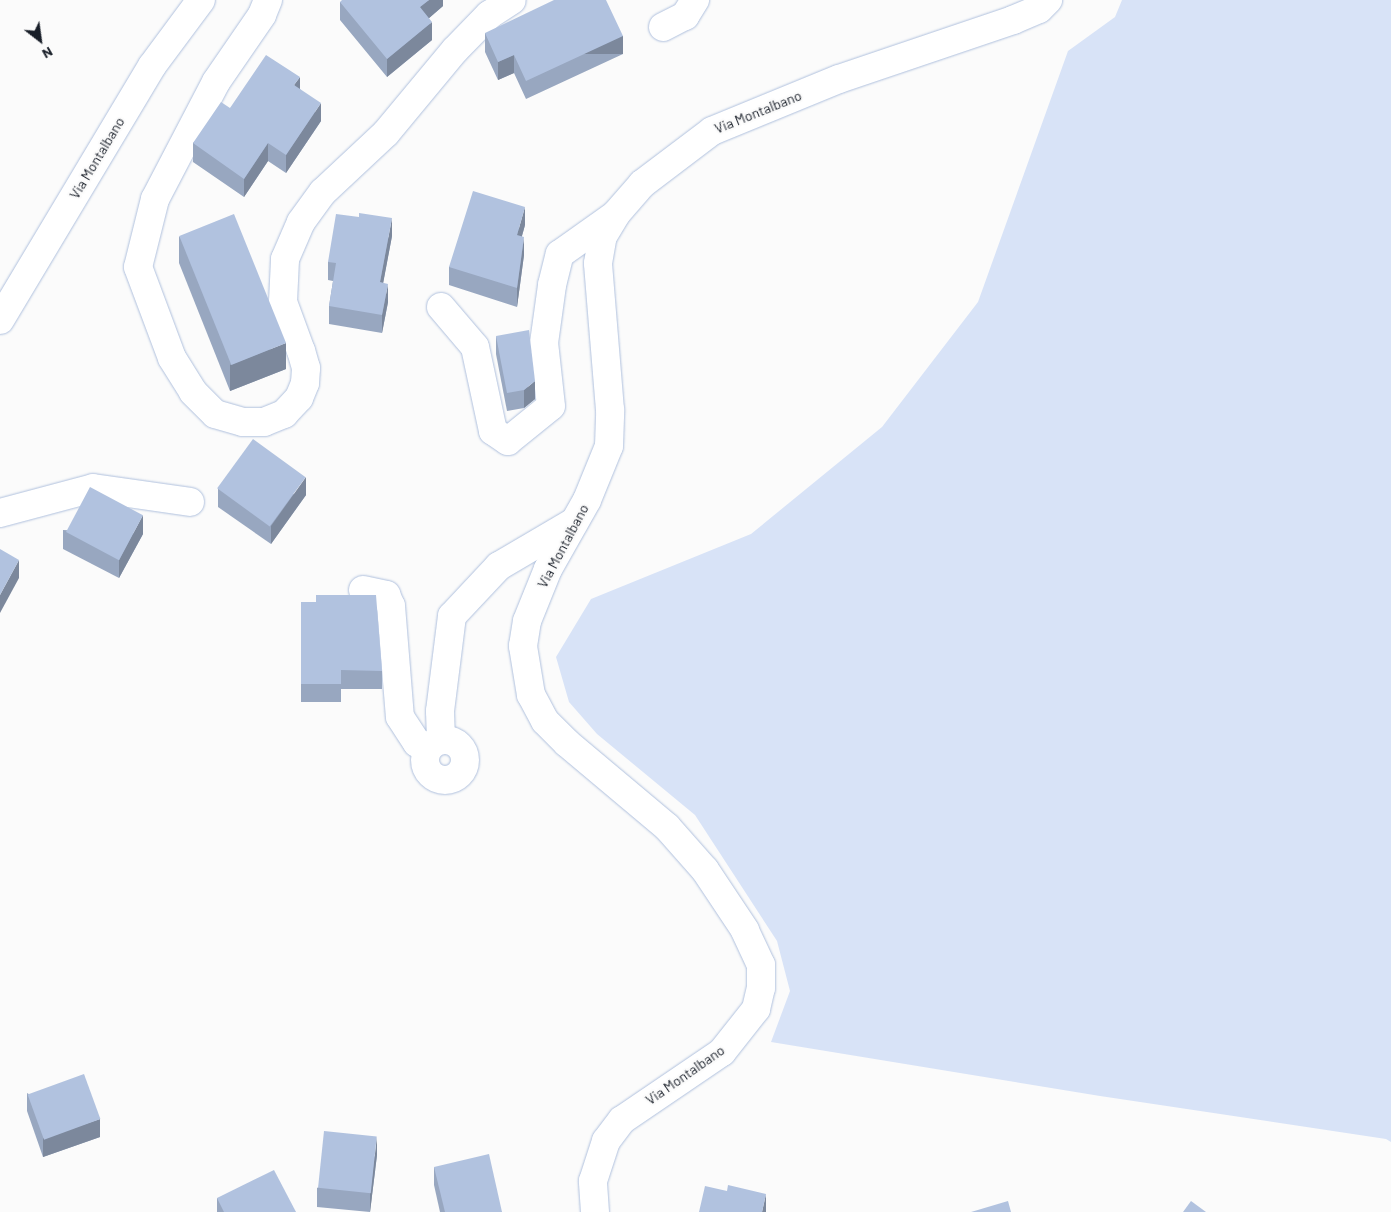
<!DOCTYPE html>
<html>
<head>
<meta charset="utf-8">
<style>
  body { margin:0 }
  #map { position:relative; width:1391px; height:1212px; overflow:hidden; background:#fbfbfb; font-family:Barlow,sans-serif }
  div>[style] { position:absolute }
  .green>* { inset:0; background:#d8e3f7 }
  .roads { filter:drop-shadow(0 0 1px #afc0dd) drop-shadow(0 0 1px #afc0dd) }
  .minor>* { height:28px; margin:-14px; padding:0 14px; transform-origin:14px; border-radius:14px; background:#fff }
  .minor>.ring { margin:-14px; padding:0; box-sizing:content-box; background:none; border:28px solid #fff; border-radius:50% }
  .wall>* { inset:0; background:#98a7c0 }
  .shaded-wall>* { inset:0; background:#7c889c; transform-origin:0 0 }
  .building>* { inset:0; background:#b1c2df; transform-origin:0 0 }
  span { translate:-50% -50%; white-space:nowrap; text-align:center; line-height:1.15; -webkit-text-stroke:4.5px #fbfbfb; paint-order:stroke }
  .street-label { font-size:14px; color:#181e28 }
  .north { position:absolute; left:15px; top:15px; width:50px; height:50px; -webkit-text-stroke:4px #fbfbfb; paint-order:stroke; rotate:150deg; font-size:14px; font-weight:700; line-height:20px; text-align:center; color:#181e28 }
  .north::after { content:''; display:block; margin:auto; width:18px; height:22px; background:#181e28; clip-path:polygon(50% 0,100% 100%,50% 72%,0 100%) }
</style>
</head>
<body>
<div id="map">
  <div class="green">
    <div style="clip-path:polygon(1122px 0,1391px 0,1391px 1142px,1386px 1139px,1100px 1096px,771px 1042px,790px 991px,777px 941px,695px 815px,597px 734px,569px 702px,556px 657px,591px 599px,751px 534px,882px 427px,978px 302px,1068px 51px,1115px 17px)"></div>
  </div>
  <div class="roads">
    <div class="minor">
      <div style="left:268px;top:0;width:16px;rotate:112deg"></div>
      <div style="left:262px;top:15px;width:81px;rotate:124.5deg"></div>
      <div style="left:216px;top:82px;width:132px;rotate:117.5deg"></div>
      <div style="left:155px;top:199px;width:70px;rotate:104deg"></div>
      <div style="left:138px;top:267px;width:97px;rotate:69.5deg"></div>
      <div style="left:172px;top:358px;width:40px;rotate:58deg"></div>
      <div style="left:193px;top:392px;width:31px;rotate:45deg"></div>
      <div style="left:215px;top:414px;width:29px;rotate:16deg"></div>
      <div style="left:243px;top:422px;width:21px"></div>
      <div style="left:264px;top:422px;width:22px;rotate:-22deg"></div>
      <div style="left:284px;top:414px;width:22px;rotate:-47deg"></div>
      <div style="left:299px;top:398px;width:16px;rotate:-68deg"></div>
      <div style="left:305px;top:383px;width:15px;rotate:-86deg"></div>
      <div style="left:306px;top:368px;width:18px;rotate:-106deg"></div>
      <div style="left:301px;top:351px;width:52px;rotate:-110.2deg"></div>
      <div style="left:283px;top:302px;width:43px;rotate:-87.3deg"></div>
      <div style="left:285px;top:259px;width:40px;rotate:-66.6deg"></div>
      <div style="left:301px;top:222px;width:37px;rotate:-54deg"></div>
      <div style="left:323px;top:192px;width:86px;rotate:-43.1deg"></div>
      <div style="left:386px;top:133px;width:108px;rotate:-50.3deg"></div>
      <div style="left:455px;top:50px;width:49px;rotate:-45.8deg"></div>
      <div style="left:489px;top:15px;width:27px;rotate:-33deg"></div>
      <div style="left:663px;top:27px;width:25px;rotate:-27deg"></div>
      <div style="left:685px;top:16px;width:19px;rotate:-58deg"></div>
      <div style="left:441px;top:307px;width:52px;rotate:49.6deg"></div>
      <div style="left:475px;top:347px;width:86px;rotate:77.9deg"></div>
      <div style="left:493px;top:431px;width:18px;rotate:34deg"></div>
      <div style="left:508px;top:441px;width:55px;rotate:-39.1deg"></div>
      <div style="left:551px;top:406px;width:63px;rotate:-96.3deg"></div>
      <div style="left:544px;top:343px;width:59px;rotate:-82.1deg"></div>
      <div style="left:552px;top:285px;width:32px;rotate:-76deg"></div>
      <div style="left:560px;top:254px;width:64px;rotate:-35.4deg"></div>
      <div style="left:0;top:320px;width:296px;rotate:-59.1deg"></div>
      <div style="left:152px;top:66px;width:82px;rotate:-53.4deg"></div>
      <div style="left:0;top:513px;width:96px;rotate:-15deg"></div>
      <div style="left:93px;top:488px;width:98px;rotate:8.2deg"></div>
      <div style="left:363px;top:590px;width:24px;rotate:12deg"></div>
      <div style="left:386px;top:595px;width:12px;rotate:66deg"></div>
      <div style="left:391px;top:606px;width:111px;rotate:85.4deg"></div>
      <div style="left:400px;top:717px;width:31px;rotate:57deg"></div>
      <div style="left:417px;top:743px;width:13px;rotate:18deg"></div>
      <div style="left:441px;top:740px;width:29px;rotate:-92deg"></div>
      <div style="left:440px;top:711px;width:96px;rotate:-82.8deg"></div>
      <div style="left:452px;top:616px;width:69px;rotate:-46.8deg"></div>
      <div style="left:499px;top:566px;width:87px;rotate:-30.4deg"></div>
      <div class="ring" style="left:425px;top:740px;width:12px;height:12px"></div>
      <div style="left:595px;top:1212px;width:31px;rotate:-94deg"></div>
      <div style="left:593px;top:1181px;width:42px;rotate:-72deg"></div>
      <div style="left:606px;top:1141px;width:26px;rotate:-53deg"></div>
      <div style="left:622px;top:1120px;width:121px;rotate:-34.2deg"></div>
      <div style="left:722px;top:1052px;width:55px;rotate:-51.7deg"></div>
      <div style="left:756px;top:1009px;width:22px;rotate:-77deg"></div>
      <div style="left:761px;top:988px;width:23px;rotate:-90deg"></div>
      <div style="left:761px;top:965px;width:38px;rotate:-115deg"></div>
      <div style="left:745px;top:930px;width:72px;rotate:-123.7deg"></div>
      <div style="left:705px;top:870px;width:57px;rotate:-131.5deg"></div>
      <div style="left:667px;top:827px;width:131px;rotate:-140deg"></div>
      <div style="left:567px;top:743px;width:31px;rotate:-135deg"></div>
      <div style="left:545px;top:721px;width:30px;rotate:-118deg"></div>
      <div style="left:531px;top:695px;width:50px;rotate:-99.3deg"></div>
      <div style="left:523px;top:646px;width:25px;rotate:-81deg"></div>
      <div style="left:527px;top:621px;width:56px;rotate:-68deg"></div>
      <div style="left:548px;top:569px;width:79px;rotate:-60.5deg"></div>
      <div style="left:587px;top:500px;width:58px;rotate:-67.8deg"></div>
      <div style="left:609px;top:446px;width:36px;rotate:-88deg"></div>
      <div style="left:610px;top:410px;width:147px;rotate:-94.7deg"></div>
      <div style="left:598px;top:263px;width:27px;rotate:-80deg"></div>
      <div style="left:603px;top:236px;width:26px;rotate:-59deg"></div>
      <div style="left:616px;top:214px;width:40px;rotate:-49deg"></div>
      <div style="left:642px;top:184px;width:88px;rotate:-37.1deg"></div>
      <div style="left:712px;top:131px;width:137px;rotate:-22.3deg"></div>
      <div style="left:839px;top:79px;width:184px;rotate:-18.7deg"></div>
      <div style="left:1013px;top:20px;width:28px;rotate:-23deg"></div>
      <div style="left:1039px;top:9px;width:13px;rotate:-45deg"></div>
    </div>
  </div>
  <div class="wall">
    <div style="clip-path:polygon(443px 0,443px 6px,429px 18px,432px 40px,387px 77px,340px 20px,340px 2px)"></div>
    <div style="clip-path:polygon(485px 33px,623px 54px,526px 99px,514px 73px,498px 80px,485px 52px)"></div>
    <div style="clip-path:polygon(300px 89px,321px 121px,286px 173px,268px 161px,244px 197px,193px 162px,193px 143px,230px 108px)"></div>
    <div style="clip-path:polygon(525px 225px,522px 236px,524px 255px,517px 307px,449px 285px,449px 267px)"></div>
    <div style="clip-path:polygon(179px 236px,286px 369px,230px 391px,179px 263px)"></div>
    <div style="clip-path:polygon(392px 236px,383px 283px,388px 302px,382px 333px,329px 324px,329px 306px,333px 281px,328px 280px,328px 262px)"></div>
    <div style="clip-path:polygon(496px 336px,535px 399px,524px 408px,507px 411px,496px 354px)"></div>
    <div style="clip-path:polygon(218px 489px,306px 495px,271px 544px,218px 507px)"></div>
    <div style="clip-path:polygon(63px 530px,143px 534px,119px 578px,63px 549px)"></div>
    <div style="clip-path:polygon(301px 602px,382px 671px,382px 689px,341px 689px,341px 702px,301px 702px)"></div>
    <div style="clip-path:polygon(27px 1093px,100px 1137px,43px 1157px,27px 1111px)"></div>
    <div style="clip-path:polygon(377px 1155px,370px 1212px,317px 1207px,317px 1188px)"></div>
    <div style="clip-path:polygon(434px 1167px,502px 1212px,440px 1212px,434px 1185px)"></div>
    <div style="clip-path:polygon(217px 1198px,296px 1212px,217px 1212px)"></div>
  </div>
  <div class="shaded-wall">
    <div style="clip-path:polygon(429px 0,443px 0,443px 6px,420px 26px,420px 7px)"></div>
    <div style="clip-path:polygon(432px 22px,432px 40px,387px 77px,387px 59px)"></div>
    <div style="left:623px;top:36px;width:18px;height:107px;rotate:90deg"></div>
    <div style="clip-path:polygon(514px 55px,514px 73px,498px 80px,498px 62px)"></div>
    <div style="clip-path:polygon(300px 77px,300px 96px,294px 85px)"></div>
    <div style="clip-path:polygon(321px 103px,321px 121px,286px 173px,286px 155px)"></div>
    <div style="clip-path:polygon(268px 143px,268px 161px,244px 197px,244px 179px)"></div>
    <div style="clip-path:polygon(525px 207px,525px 225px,517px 253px,517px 235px)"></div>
    <div style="clip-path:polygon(392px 218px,392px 236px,380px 300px,380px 282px)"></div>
    <div style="clip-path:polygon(524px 237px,524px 255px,517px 307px,517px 288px)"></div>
    <div style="clip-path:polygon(388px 284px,388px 302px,382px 333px,382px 315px)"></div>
    <div style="clip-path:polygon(286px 343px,286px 369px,230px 391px,230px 365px)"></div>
    <div style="clip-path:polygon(535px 381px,535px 399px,524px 408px,524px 390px)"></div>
    <div style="clip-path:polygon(306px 477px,306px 495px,271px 544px,271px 526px)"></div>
    <div style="clip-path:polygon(143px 515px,143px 534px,119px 578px,119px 560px)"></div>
    <div style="clip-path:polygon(19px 560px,19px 578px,0 613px,0 595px)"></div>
    <div style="clip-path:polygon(100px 1119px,100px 1137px,43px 1157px,43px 1138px)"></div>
    <div style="clip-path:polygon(377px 1137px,377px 1155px,370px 1212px,370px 1194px)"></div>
    <div style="clip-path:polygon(766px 1194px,766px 1212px,762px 1212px)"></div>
  </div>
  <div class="building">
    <div style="clip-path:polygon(342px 0,429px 0,420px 7px,432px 22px,387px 59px,340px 2px)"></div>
    <div style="clip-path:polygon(554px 0,606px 0,623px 36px,526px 81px,514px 55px,498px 62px,485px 33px)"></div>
    <div style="clip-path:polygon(266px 55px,300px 77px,294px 85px,321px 103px,286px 155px,268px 143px,244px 179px,193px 143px,221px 102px,230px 108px)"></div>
    <div style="clip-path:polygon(473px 191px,525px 207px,517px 235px,524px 237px,517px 288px,449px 267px)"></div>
    <div style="clip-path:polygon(359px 213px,392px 218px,380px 282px,388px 284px,382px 315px,329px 306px,336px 263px,328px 262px,336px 214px,359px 217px)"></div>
    <div style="left:234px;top:214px;width:139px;height:59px;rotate:68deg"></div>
    <div style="clip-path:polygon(529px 330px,535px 381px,524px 390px,507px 393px,496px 336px)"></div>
    <div style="left:253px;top:439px;width:65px;height:61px;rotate:36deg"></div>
    <div style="left:90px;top:487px;width:60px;height:51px;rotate:28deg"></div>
    <div style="clip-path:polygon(0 549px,19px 560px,0 595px)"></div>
    <div style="clip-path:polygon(316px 595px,376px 595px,382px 671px,341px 670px,341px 684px,301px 684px,301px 602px,316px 602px)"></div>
    <div style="left:84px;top:1074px;width:48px;height:60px;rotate:70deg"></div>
    <div style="left:324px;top:1131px;width:53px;height:57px;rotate:6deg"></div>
    <div style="clip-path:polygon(489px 1154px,502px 1212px,445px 1212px,434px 1167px)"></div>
    <div style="clip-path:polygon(274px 1170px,296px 1212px,224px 1212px,217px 1198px)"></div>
    <div style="clip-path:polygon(728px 1185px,766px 1194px,762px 1212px,699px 1212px,705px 1186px,727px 1191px)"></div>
    <div style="clip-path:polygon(1008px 1201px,1011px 1212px,971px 1212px)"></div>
    <div style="clip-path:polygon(1191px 1201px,1206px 1212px,1183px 1212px)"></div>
  </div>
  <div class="street-label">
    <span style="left:758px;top:112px;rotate:-22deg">Via Montalbano</span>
    <span style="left:97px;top:158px;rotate:-59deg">Via Montalbano</span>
    <span style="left:563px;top:546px;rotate:-62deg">Via Montalbano</span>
    <span style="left:685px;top:1075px;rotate:-35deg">Via Montalbano</span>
  </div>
  <div class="north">N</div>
</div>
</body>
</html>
